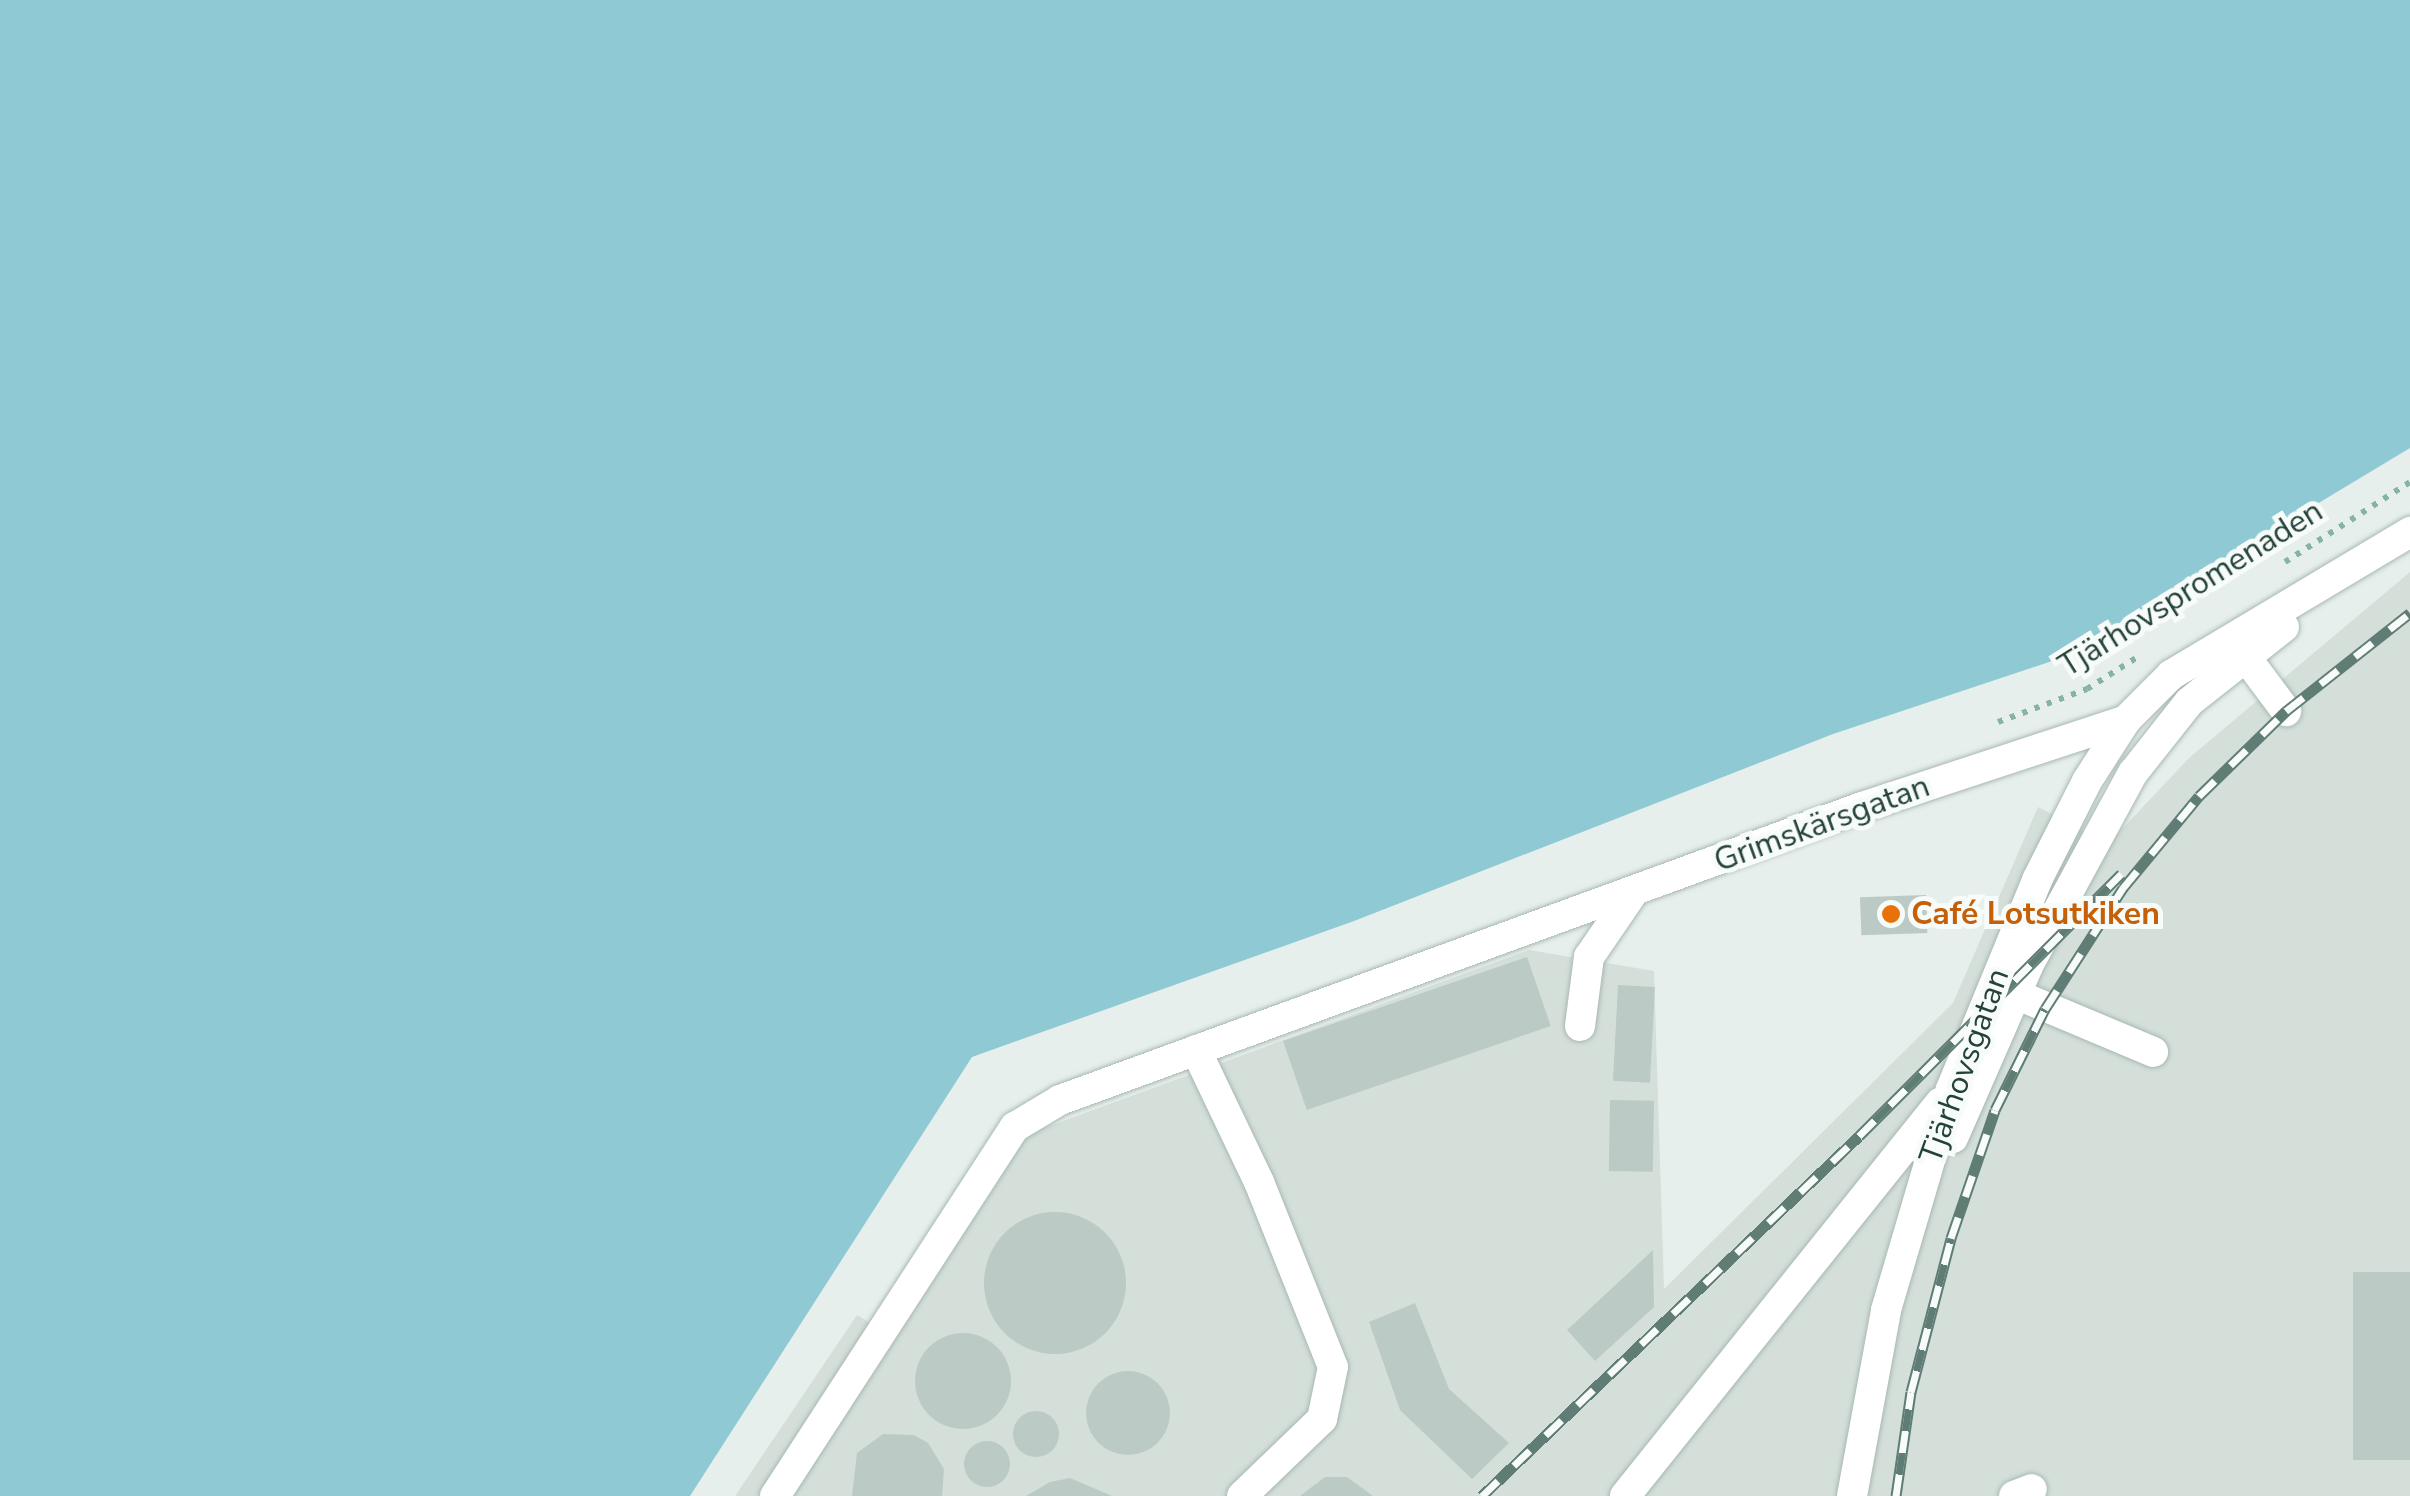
<!DOCTYPE html>
<html>
<head>
<meta charset="utf-8">
<style>
  body { margin:0 }
  #map { position:relative; width:2410px; height:1496px; overflow:hidden; background:#e6efeb; font-family:"Nunito Sans",sans-serif }
  div>[style] { position:absolute }
  .built>* { inset:0; background:#d4dfda }
  .water>* { inset:0; background:#8ec9d4 }
  .building>* { inset:0; background:#bbcac4; transform-origin:0 0 }
  .round { border-radius:50% }
  .path>* { height:6px; margin-top:-3px; transform-origin:0; background:repeating-linear-gradient(90deg,#86b3a5 0 5px,transparent 0 13px) }
  .roads { filter:drop-shadow(0 0 2px #a8b8b2) drop-shadow(0 0 2px #a8b8b2) }
  .minor>* { height:30px; margin:-15px; padding:0 15px; transform-origin:15px; border-radius:15px; background:#fff }
  .rail>* { height:11px; margin-top:-5.5px; transform-origin:0; background:repeating-linear-gradient(90deg,#f7fbf9 0 22px,#5f7d75 0 44px); box-sizing:border-box; border-block:2px solid #5f7d75 }
  .dots>* { width:28px; height:28px; translate:-50% -50%; box-sizing:border-box; border:5px solid #f7fbf9; border-radius:50% }
  span { translate:-50% -50%; white-space:nowrap; text-align:center; line-height:1.15; -webkit-text-stroke:10px #f7fbf9; paint-order:stroke }
  .street-label { font-size:32px; color:#24423a }
  .food-label { font-size:32px; color:#c56008; font-weight:700 }
  .left { translate:0 -50%; text-align:left }
</style>
</head>
<body>
<div id="map">
  <div class="built">
    <div style="clip-path:polygon(2410px 572px,2410px 1496px,735px 1496px,857px 1315px,896px 1338px,1028px 1134px,1529px 950px,1654px 971px,1664px 1289px,1953px 1003px,2038px 807px,2108px 844px,2189px 758px)"></div>
  </div>
  <div class="water">
    <div style="clip-path:polygon(0 0,2410px 0,2410px 448px,2061px 658px,1833px 734px,1354px 921px,972px 1057px,690px 1496px,0 1496px)"></div>
  </div>
  <div class="building">
    <div style="left:1926px;top:895px;width:38px;height:66px;rotate:88deg"></div>
    <div style="left:1527px;top:957px;width:73px;height:258px;rotate:71deg"></div>
    <div style="left:1618px;top:985px;width:37px;height:96px;rotate:3deg"></div>
    <div style="left:1610px;top:1100px;width:44px;height:71px;rotate:1deg"></div>
    <div class="round" style="left:984px;top:1212px;width:142px;height:142px"></div>
    <div style="clip-path:polygon(1653px 1250px,1654px 1307px,1595px 1361px,1567px 1330px)"></div>
    <div style="left:2353px;top:1272px;width:57px;height:188px"></div>
    <div style="clip-path:polygon(1415px 1303px,1449px 1389px,1509px 1443px,1472px 1479px,1400px 1410px,1369px 1322px)"></div>
    <div class="round" style="left:915px;top:1333px;width:96px;height:96px"></div>
    <div class="round" style="left:1086px;top:1371px;width:84px;height:84px"></div>
    <div class="round" style="left:1013px;top:1411px;width:46px;height:46px"></div>
    <div style="clip-path:polygon(883px 1434px,914px 1435px,928px 1443px,944px 1469px,942px 1496px,852px 1496px,857px 1453px)"></div>
    <div class="round" style="left:964px;top:1441px;width:46px;height:46px"></div>
    <div style="clip-path:polygon(1325px 1477px,1347px 1477px,1373px 1496px,1300px 1496px)"></div>
    <div style="clip-path:polygon(1070px 1478px,1112px 1496px,1026px 1496px,1050px 1482px)"></div>
  </div>
  <div class="path">
    <div style="left:2285px;top:562px;width:148px;rotate:-32.6deg"></div>
    <div style="left:1998px;top:722px;width:95px;rotate:-20.3deg"></div>
    <div style="left:2087px;top:689px;width:58px;rotate:-32.3deg"></div>
  </div>
  <div class="roads">
    <div class="minor">
      <div style="left:2245px;top:656px;width:69px;rotate:53.3deg"></div>
      <div style="left:2001px;top:988px;width:165px;rotate:22.8deg"></div>
      <div style="left:1580px;top:1026px;width:70px;rotate:-82.6deg"></div>
      <div style="left:1589px;top:957px;width:76px;rotate:-55.7deg"></div>
      <div style="left:1196px;top:1050px;width:146px;rotate:64.5deg"></div>
      <div style="left:1259px;top:1182px;width:199px;rotate:68.2deg"></div>
      <div style="left:1333px;top:1367px;width:53px;rotate:101.9deg"></div>
      <div style="left:1322px;top:1419px;width:111px;rotate:136.1deg"></div>
      <div style="left:1953px;top:1138px;width:188px;rotate:-66.4deg"></div>
      <div style="left:2028px;top:966px;width:220px;rotate:-61.5deg"></div>
      <div style="left:2133px;top:773px;width:90px;rotate:-51.7deg"></div>
      <div style="left:2189px;top:702px;width:121px;rotate:-38.3deg"></div>
      <div style="left:775px;top:1496px;width:440px;rotate:-57deg"></div>
      <div style="left:1015px;top:1127px;width:52px;rotate:-31deg"></div>
      <div style="left:1060px;top:1100px;width:854px;rotate:-20.07deg"></div>
      <div style="left:1862px;top:807px;width:278px;rotate:-18.2deg"></div>
      <div style="left:1625px;top:1496px;width:504px;rotate:-51.29deg"></div>
      <div style="left:1852px;top:1496px;width:189px;rotate:-79.6deg"></div>
      <div style="left:1886px;top:1310px;width:230px;rotate:-73.6deg"></div>
      <div style="left:1951px;top:1089px;width:226px;rotate:-67.6deg"></div>
      <div style="left:2037px;top:880px;width:111px;rotate:-63.2deg"></div>
      <div style="left:2087px;top:781px;width:72px;rotate:-57.4deg"></div>
      <div style="left:2126px;top:720px;width:64px;rotate:-45deg"></div>
      <div style="left:2171px;top:675px;width:279px;rotate:-30.9deg"></div>
      <div style="left:2014px;top:1496px;width:19px;rotate:-21deg"></div>
    </div>
  </div>
  <div class="rail">
    <div style="left:1482px;top:1496px;width:521px;rotate:-43.68deg"></div>
    <div style="left:1859px;top:1136px;width:371px;rotate:-45deg"></div>
    <div style="left:1896px;top:1496px;width:105px;rotate:-81.8deg"></div>
    <div style="left:1911px;top:1392px;width:159px;rotate:-75.4deg"></div>
    <div style="left:1951px;top:1238px;width:135px;rotate:-71deg"></div>
    <div style="left:1995px;top:1110px;width:113px;rotate:-63.7deg"></div>
    <div style="left:2045px;top:1009px;width:144px;rotate:-57.2deg"></div>
    <div style="left:2123px;top:888px;width:119px;rotate:-50.4deg"></div>
    <div style="left:2199px;top:796px;width:122px;rotate:-44.3deg"></div>
    <div style="left:2286px;top:711px;width:158px;rotate:-38.3deg"></div>
  </div>
  <div class="dots">
    <div style="left:1891px;top:914px;background:#e8710a"></div>
  </div>
  <div class="street-label">
    <span style="left:2191px;top:589px;rotate:-32deg">Tjärhovspromenaden</span>
    <span style="left:1822px;top:824px;rotate:-20deg">Grimskärsgatan</span>
    <span style="left:1965px;top:1066px;rotate:-70deg">Tjärhovsgatan</span>
  </div>
  <div class="food-label">
    <span class="left" style="left:1911px;top:914px">Café Lotsutkiken</span>
  </div>
</div>
</body>
</html>
